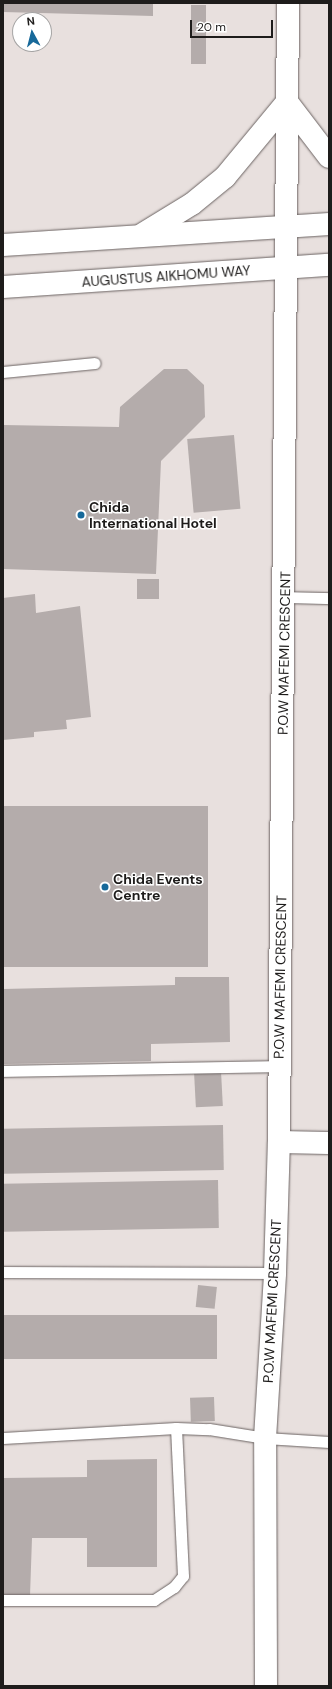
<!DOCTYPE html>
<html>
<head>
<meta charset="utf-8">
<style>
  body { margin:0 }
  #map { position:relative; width:332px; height:1689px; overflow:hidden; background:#e8e0de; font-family:"DM Sans",sans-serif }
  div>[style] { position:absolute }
  .building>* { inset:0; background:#b4acab; transform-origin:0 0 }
  .roads { filter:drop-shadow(0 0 1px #6b6362) drop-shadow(0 0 1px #6b6362) }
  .lane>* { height:11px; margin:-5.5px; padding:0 5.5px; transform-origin:5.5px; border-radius:5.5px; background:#fff }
  .street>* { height:22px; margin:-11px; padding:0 11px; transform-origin:11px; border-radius:11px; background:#fff }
  .secondary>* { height:22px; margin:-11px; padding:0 11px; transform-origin:11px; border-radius:11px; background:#fff }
  .dots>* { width:11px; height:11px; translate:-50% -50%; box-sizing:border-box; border:2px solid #fff; border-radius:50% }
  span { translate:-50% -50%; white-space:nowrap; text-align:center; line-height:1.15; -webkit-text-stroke:3px #fff; paint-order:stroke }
  .street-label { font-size:14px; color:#1e1c1b }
  .poi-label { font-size:14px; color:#1e1c1b; font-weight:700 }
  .left { translate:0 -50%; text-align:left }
  .frame { position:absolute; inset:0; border:4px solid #1e1c1b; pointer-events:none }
  .north { position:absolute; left:12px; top:12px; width:40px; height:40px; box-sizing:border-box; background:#fff; border:1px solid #a5a4a4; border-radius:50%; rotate:353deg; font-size:11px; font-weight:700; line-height:16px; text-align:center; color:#1e1c1b }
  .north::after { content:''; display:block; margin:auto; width:14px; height:18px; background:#17699a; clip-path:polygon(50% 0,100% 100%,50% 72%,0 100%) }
  .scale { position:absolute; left:190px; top:20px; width:83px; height:18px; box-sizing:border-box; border:2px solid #1e1c1b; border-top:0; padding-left:5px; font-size:12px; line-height:14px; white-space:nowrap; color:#1e1c1b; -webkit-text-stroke:3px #fff; paint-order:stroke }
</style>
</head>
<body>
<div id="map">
  <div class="building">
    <div style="clip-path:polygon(3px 3px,153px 3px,153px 16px,3px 12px)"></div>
    <div style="left:191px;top:5px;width:15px;height:59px"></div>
    <div style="clip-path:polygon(164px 369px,187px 369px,204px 385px,205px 417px,161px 461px,156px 574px,3px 569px,3px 425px,119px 427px,120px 407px)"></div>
    <div style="left:234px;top:435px;width:74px;height:47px;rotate:85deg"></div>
    <div style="left:137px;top:579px;width:22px;height:20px"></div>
    <div style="clip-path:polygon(35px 594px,36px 613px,80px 606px,91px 717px,66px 720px,67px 729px,34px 732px,34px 737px,3px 740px,3px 598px)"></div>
    <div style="left:3px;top:806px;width:205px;height:161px"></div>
    <div style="clip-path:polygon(175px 977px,229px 977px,230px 1042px,151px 1044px,151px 1061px,3px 1064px,3px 989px,175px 985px)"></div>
    <div style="left:221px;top:1071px;width:35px;height:27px;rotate:87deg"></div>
    <div style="left:223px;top:1125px;width:45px;height:220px;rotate:89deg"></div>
    <div style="left:218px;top:1180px;width:48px;height:215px;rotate:89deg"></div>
    <div style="left:198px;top:1285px;width:19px;height:22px;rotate:6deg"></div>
    <div style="left:217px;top:1315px;width:44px;height:214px;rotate:90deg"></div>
    <div style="left:214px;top:1397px;width:24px;height:24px;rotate:88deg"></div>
    <div style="clip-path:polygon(157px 1459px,157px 1567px,87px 1567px,87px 1538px,32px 1538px,30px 1596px,3px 1595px,3px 1478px,87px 1477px,87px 1460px)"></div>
  </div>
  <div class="roads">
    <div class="lane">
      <div style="left:3px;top:372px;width:92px;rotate:-5.6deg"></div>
      <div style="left:284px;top:597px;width:45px;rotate:1.3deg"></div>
      <div style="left:3px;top:1071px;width:276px;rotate:-1deg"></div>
      <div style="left:3px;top:1272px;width:272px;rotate:0.2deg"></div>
      <div style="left:3px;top:1438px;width:173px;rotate:-3.3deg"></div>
      <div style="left:176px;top:1428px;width:33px;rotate:2deg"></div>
      <div style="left:209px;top:1429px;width:57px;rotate:9.1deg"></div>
      <div style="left:265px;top:1438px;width:64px;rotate:3.6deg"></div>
      <div style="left:3px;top:1600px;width:151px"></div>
      <div style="left:154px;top:1600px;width:24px;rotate:-33deg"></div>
      <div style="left:174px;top:1587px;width:14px;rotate:-51deg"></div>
      <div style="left:183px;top:1576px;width:148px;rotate:-92.7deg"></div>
    </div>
    <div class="street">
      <div style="left:279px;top:1142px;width:50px;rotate:1.1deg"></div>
      <div style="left:266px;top:1686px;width:248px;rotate:-90.2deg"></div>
      <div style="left:265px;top:1438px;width:165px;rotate:-86.5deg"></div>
      <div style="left:275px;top:1273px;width:131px;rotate:-88.3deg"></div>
      <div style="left:279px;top:1142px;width:1139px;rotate:-89.55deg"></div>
    </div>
    <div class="secondary">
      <div style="left:143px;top:234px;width:57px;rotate:-31.5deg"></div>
      <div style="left:192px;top:204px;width:43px;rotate:-39.3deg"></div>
      <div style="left:225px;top:177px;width:97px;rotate:-50.4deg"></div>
      <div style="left:287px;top:102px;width:69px;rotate:52.6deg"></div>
      <div style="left:3px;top:245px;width:327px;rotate:-3.7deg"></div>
      <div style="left:3px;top:287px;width:327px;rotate:-3.9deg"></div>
    </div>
  </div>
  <div class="dots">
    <div style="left:81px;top:515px;background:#17699a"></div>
    <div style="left:105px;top:887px;background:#17699a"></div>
  </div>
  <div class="street-label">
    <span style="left:166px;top:276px;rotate:-4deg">AUGUSTUS AIKHOMU WAY</span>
    <span style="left:284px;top:653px;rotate:-89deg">P.O.W MAFEMI CRESCENT</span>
    <span style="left:280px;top:977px;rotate:-89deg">P.O.W MAFEMI CRESCENT</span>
    <span style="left:272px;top:1301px;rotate:-87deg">P.O.W MAFEMI CRESCENT</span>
  </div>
  <div class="poi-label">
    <span class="left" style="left:89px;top:515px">Chida<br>International Hotel</span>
    <span class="left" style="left:113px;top:887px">Chida Events<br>Centre</span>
  </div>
  <div class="frame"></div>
  <div class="north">N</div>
  <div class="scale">20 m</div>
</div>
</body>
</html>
